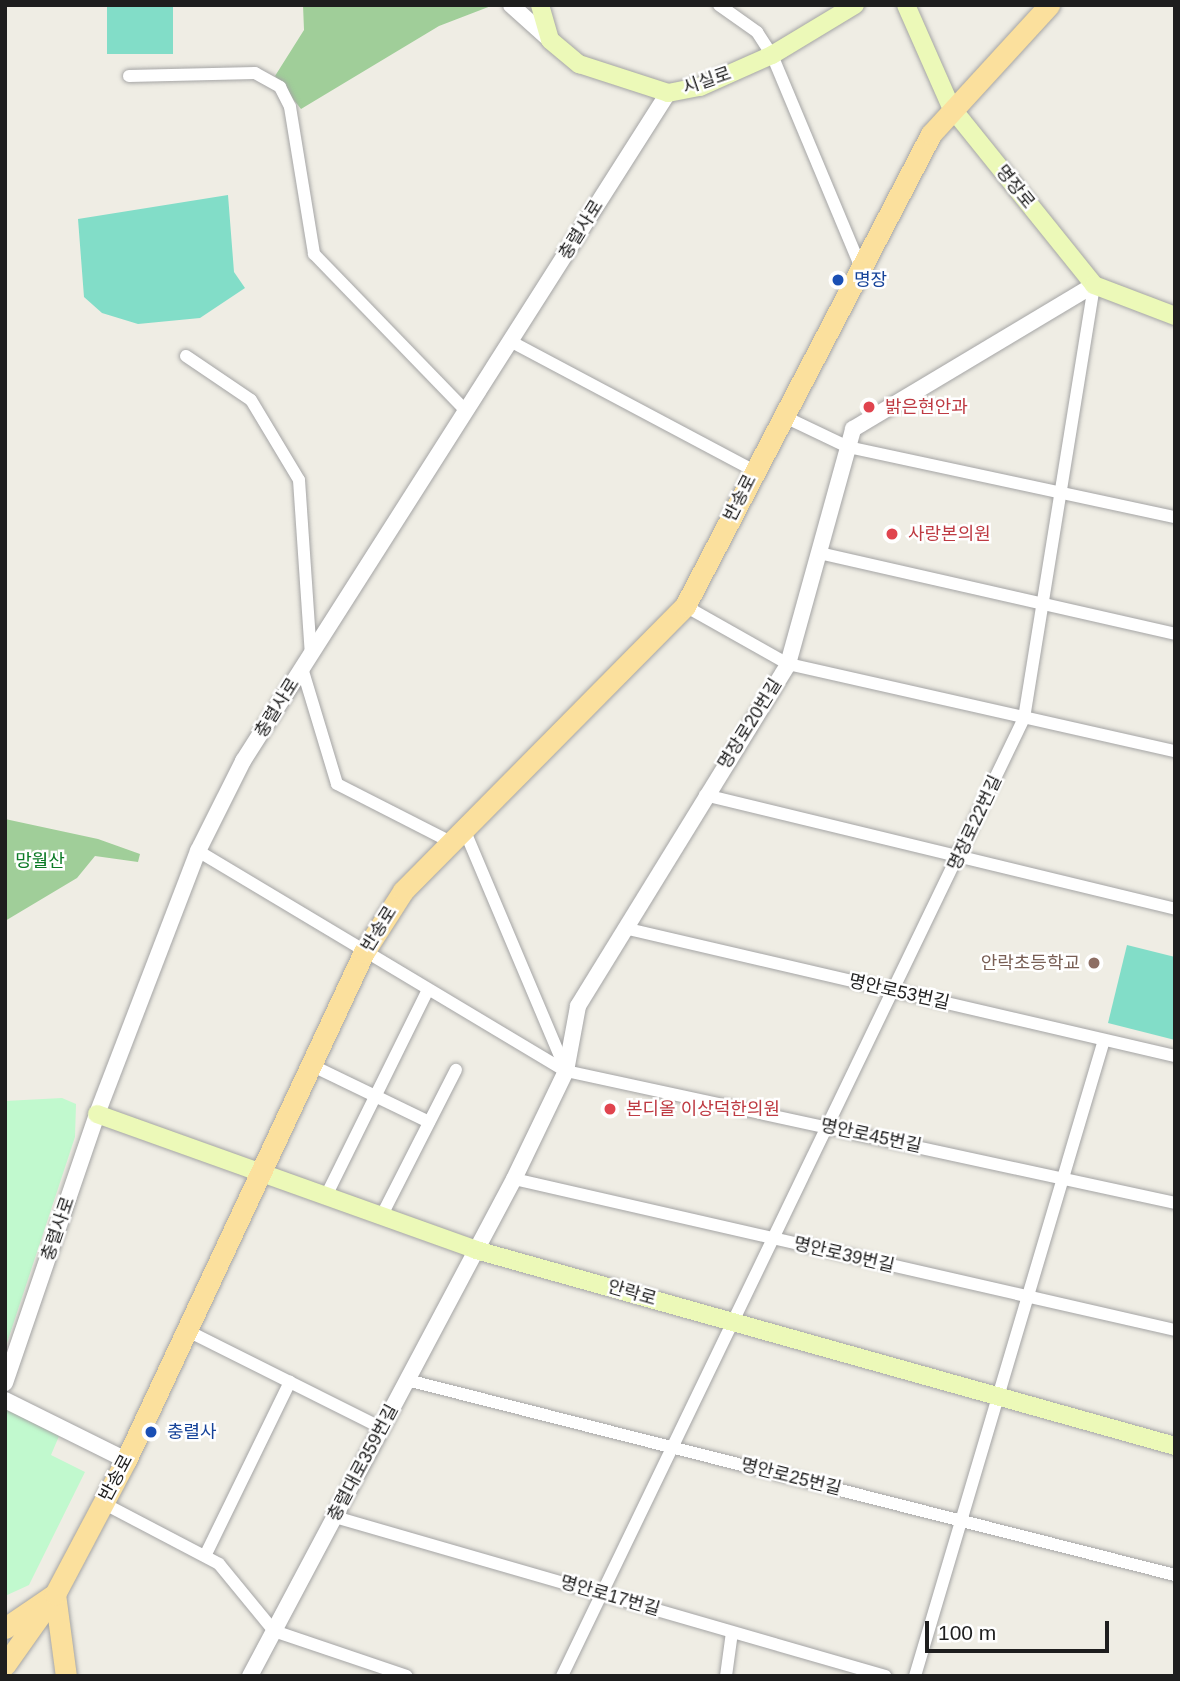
<!DOCTYPE html>
<html>
<head>
<meta charset="utf-8">
<style>
  body { margin:0 }
  #map { position:relative; width:1180px; height:1681px; overflow:hidden; background:#efede4; font-family:Arial,"Noto Sans KR",sans-serif }
  div>[style] { position:absolute }
  .forest>* { inset:0; background:#a0ce99 }
  .park>* { inset:0; background:#c1f9ce }
  .pitch>* { inset:0; background:#82ddc8; transform-origin:0 0 }
  .roads { filter:drop-shadow(0 0 2px #a5a5a5) drop-shadow(0 0 2px #a5a5a5) }
  .minor>* { height:12px; margin:-6px; padding:0 6px; transform-origin:6px; border-radius:6px; background:#fff }
  .tertiary>* { height:16px; margin:-8px; padding:0 8px; transform-origin:8px; border-radius:8px; background:#fff }
  .secondary>* { height:18px; margin:-9px; padding:0 9px; transform-origin:9px; border-radius:9px; background:#ecf9b8 }
  .primary>* { height:21px; margin:-10.5px; padding:0 10.5px; transform-origin:10.5px; border-radius:10.5px; background:#fbe09d }
  .dots>* { width:19px; height:19px; translate:-50% -50%; box-sizing:border-box; border:4px solid #fff; border-radius:50% }
  span { translate:-50% -50%; white-space:nowrap; text-align:center; line-height:1.15; -webkit-text-stroke:5px #fff; paint-order:stroke }
  .street-label { font-size:18px; color:#1e1e1e }
  .transit-label { font-size:18px; color:#164399 }
  .left { translate:0 -50%; text-align:left }
  .health-label { font-size:18px; color:#be3a42 }
  .park-label { font-size:18px; color:#0c7b26 }
  .education-label { font-size:18px; color:#785e54 }
  .right { translate:-100% -50%; text-align:right }
  .frame { position:absolute; inset:0; border:7px solid #1e1e1e; pointer-events:none }
  .scale { position:absolute; left:925px; top:1621px; width:184px; height:32px; box-sizing:border-box; border:4px solid #1e1e1e; border-top:0; padding-left:9px; font-size:21px; line-height:24px; white-space:nowrap; color:#1e1e1e; -webkit-text-stroke:5px #fff; paint-order:stroke }
</style>
</head>
<body>
<div id="map">
  <div class="forest">
    <div style="clip-path:polygon(303px 5px,490px 5px,491px 6px,439px 26px,301px 109px,275px 76px,304px 30px)"></div>
    <div style="clip-path:polygon(5px 819px,98px 839px,140px 854px,138px 862px,95px 856px,77px 878px,5px 921px)"></div>
  </div>
  <div class="park">
    <div style="clip-path:polygon(62px 1098px,76px 1104px,75px 1137px,5px 1349px,5px 1101px)"></div>
    <div style="clip-path:polygon(5px 1409px,59px 1436px,51px 1455px,85px 1472px,29px 1585px,5px 1596px)"></div>
  </div>
  <div class="pitch">
    <div style="left:107px;top:5px;width:66px;height:49px"></div>
    <div style="clip-path:polygon(228px 195px,234px 272px,245px 288px,200px 318px,138px 324px,102px 313px,84px 297px,78px 219px)"></div>
    <div style="clip-path:polygon(1127px 945px,1175px 957px,1175px 1040px,1108px 1023px)"></div>
  </div>
  <div class="roads">
    <div class="minor">
      <div style="left:719px;top:5px;width:47px;rotate:35.4deg"></div>
      <div style="left:757px;top:32px;width:27px;rotate:57deg"></div>
      <div style="left:772px;top:55px;width:231px;rotate:67.3deg"></div>
      <div style="left:129px;top:76px;width:126px;rotate:-1.4deg"></div>
      <div style="left:255px;top:73px;width:29px;rotate:29deg"></div>
      <div style="left:280px;top:87px;width:22px;rotate:63deg"></div>
      <div style="left:290px;top:107px;width:149px;rotate:80.7deg"></div>
      <div style="left:314px;top:254px;width:219px;rotate:45.9deg"></div>
      <div style="left:510px;top:341px;width:276px;rotate:28deg"></div>
      <div style="left:186px;top:356px;width:78px;rotate:34.1deg"></div>
      <div style="left:251px;top:400px;width:93px;rotate:59deg"></div>
      <div style="left:299px;top:480px;width:174px;rotate:86.1deg"></div>
      <div style="left:783px;top:416px;width:72px;rotate:25.5deg"></div>
      <div style="left:848px;top:447px;width:334px;rotate:12.1deg"></div>
      <div style="left:819px;top:553px;width:365px;rotate:12.8deg"></div>
      <div style="left:685px;top:606px;width:118px;rotate:29.4deg"></div>
      <div style="left:788px;top:664px;width:397px;rotate:12.7deg"></div>
      <div style="left:302px;top:668px;width:121px;rotate:73.2deg"></div>
      <div style="left:337px;top:784px;width:128px;rotate:27deg"></div>
      <div style="left:705px;top:795px;width:484px;rotate:13.6deg"></div>
      <div style="left:464px;top:829px;width:263px;rotate:67.1deg"></div>
      <div style="left:198px;top:851px;width:429px;rotate:30.9deg"></div>
      <div style="left:566px;top:1071px;width:623px;rotate:12.23deg"></div>
      <div style="left:624px;top:928px;width:566px;rotate:13.08deg"></div>
      <div style="left:311px;top:1065px;width:131px;rotate:25.8deg"></div>
      <div style="left:514px;top:1179px;width:678px;rotate:12.87deg"></div>
      <div style="left:327px;top:1194px;width:228px;rotate:-63.7deg"></div>
      <div style="left:382px;top:1215px;width:163px;rotate:-63deg"></div>
      <div style="left:188px;top:1331px;width:217px;rotate:26.6deg"></div>
      <div style="left:407px;top:1380px;width:792px;rotate:14.25deg"></div>
      <div style="left:103px;top:1503px;width:131px;rotate:27.7deg"></div>
      <div style="left:219px;top:1564px;width:87px;rotate:50.6deg"></div>
      <div style="left:274px;top:1631px;width:140px;rotate:18.7deg"></div>
      <div style="left:335px;top:1517px;width:573px;rotate:16.12deg"></div>
      <div style="left:205px;top:1556px;width:194px;rotate:-64deg"></div>
      <div style="left:562px;top:1676px;width:1064px;rotate:-64.25deg"></div>
      <div style="left:1024px;top:718px;width:439px;rotate:-80.8deg"></div>
      <div style="left:726px;top:1676px;width:44px;rotate:-82.2deg"></div>
      <div style="left:915px;top:1676px;width:663px;rotate:-73.45deg"></div>
    </div>
    <div class="tertiary">
      <div style="left:511px;top:5px;width:52px;rotate:41.9deg"></div>
      <div style="left:5px;top:1383px;width:284px;rotate:-71.1deg"></div>
      <div style="left:97px;top:1114px;width:282px;rotate:-69deg"></div>
      <div style="left:198px;top:851px;width:101px;rotate:-63.4deg"></div>
      <div style="left:243px;top:761px;width:792px;rotate:-57.53deg"></div>
      <div style="left:5px;top:1400px;width:135px;rotate:26.4deg"></div>
      <div style="left:250px;top:1676px;width:563px;rotate:-62.02deg"></div>
      <div style="left:514px;top:1179px;width:120px;rotate:-64.3deg"></div>
      <div style="left:566px;top:1071px;width:66px;rotate:-79.5deg"></div>
      <div style="left:578px;top:1006px;width:401px;rotate:-58.4deg"></div>
      <div style="left:788px;top:664px;width:244px;rotate:-74.5deg"></div>
      <div style="left:853px;top:429px;width:281px;rotate:-30.9deg"></div>
    </div>
    <div class="secondary">
      <div style="left:540px;top:5px;width:36px;rotate:74deg"></div>
      <div style="left:550px;top:40px;width:38px;rotate:40deg"></div>
      <div style="left:579px;top:64px;width:94px;rotate:18deg"></div>
      <div style="left:668px;top:93px;width:33px;rotate:-11deg"></div>
      <div style="left:700px;top:87px;width:79px;rotate:-24deg"></div>
      <div style="left:772px;top:55px;width:97px;rotate:-31.1deg"></div>
      <div style="left:906px;top:5px;width:111px;rotate:66.2deg"></div>
      <div style="left:951px;top:107px;width:228px;rotate:51.2deg"></div>
      <div style="left:1094px;top:285px;width:87px;rotate:20.9deg"></div>
      <div style="left:97px;top:1114px;width:403px;rotate:19.7deg"></div>
      <div style="left:476px;top:1250px;width:726px;rotate:15.66deg"></div>
    </div>
    <div class="primary">
      <div style="left:5px;top:1628px;width:60px;rotate:-34.2deg"></div>
      <div style="left:55px;top:1594px;width:83px;rotate:82.4deg"></div>
      <div style="left:5px;top:1665px;width:87px;rotate:-54.8deg"></div>
      <div style="left:55px;top:1594px;width:152px;rotate:-62.1deg"></div>
      <div style="left:126px;top:1460px;width:561px;rotate:-64.9deg"></div>
      <div style="left:364px;top:952px;width:72px;rotate:-57.4deg"></div>
      <div style="left:403px;top:891px;width:401px;rotate:-45.3deg"></div>
      <div style="left:685px;top:606px;width:532px;rotate:-62.47deg"></div>
      <div style="left:931px;top:134px;width:175px;rotate:-47.5deg"></div>
    </div>
  </div>
  <div class="dots">
    <div style="left:838px;top:280px;background:#1a4fb4"></div>
    <div style="left:869px;top:407px;background:#e0444e"></div>
    <div style="left:892px;top:534px;background:#e0444e"></div>
    <div style="left:1094px;top:963px;background:#8d6e63"></div>
    <div style="left:610px;top:1109px;background:#e0444e"></div>
    <div style="left:151px;top:1432px;background:#1a4fb4"></div>
  </div>
  <div class="street-label">
    <span style="left:707px;top:81px;rotate:-19deg">시실로</span>
    <span style="left:1015px;top:187px;rotate:51deg">명장로</span>
    <span style="left:581px;top:230px;rotate:-58deg">충렬사로</span>
    <span style="left:740px;top:498px;rotate:-63deg">반송로</span>
    <span style="left:277px;top:708px;rotate:-58deg">충렬사로</span>
    <span style="left:750px;top:724px;rotate:-58deg">명장로20번길</span>
    <span style="left:975px;top:823px;rotate:-65deg">명장로22번길</span>
    <span style="left:379px;top:929px;rotate:-58deg">반송로</span>
    <span style="left:899px;top:992px;rotate:13deg">명안로53번길</span>
    <span style="left:871px;top:1136px;rotate:12deg">명안로45번길</span>
    <span style="left:58px;top:1229px;rotate:-71deg">충렬사로</span>
    <span style="left:844px;top:1255px;rotate:13deg">명안로39번길</span>
    <span style="left:632px;top:1293px;rotate:16deg">안락로</span>
    <span style="left:363px;top:1463px;rotate:-62deg">충렬대로359번길</span>
    <span style="left:791px;top:1477px;rotate:14deg">명안로25번길</span>
    <span style="left:116px;top:1478px;rotate:-62deg">반송로</span>
    <span style="left:610px;top:1596px;rotate:16deg">명안로17번길</span>
  </div>
  <div class="transit-label">
    <span class="left" style="left:854px;top:280px">명장</span>
    <span class="left" style="left:167px;top:1432px">충렬사</span>
  </div>
  <div class="health-label">
    <span class="left" style="left:885px;top:407px">밝은현안과</span>
    <span class="left" style="left:908px;top:534px">사랑본의원</span>
    <span class="left" style="left:626px;top:1109px">본디올 이상덕한의원</span>
  </div>
  <div class="park-label">
    <span style="left:40px;top:861px">망월산</span>
  </div>
  <div class="education-label">
    <span class="right" style="left:1080px;top:963px">안락초등학교</span>
  </div>
  <div class="frame"></div>
  <div class="scale">100 m</div>
</div>
</body>
</html>
